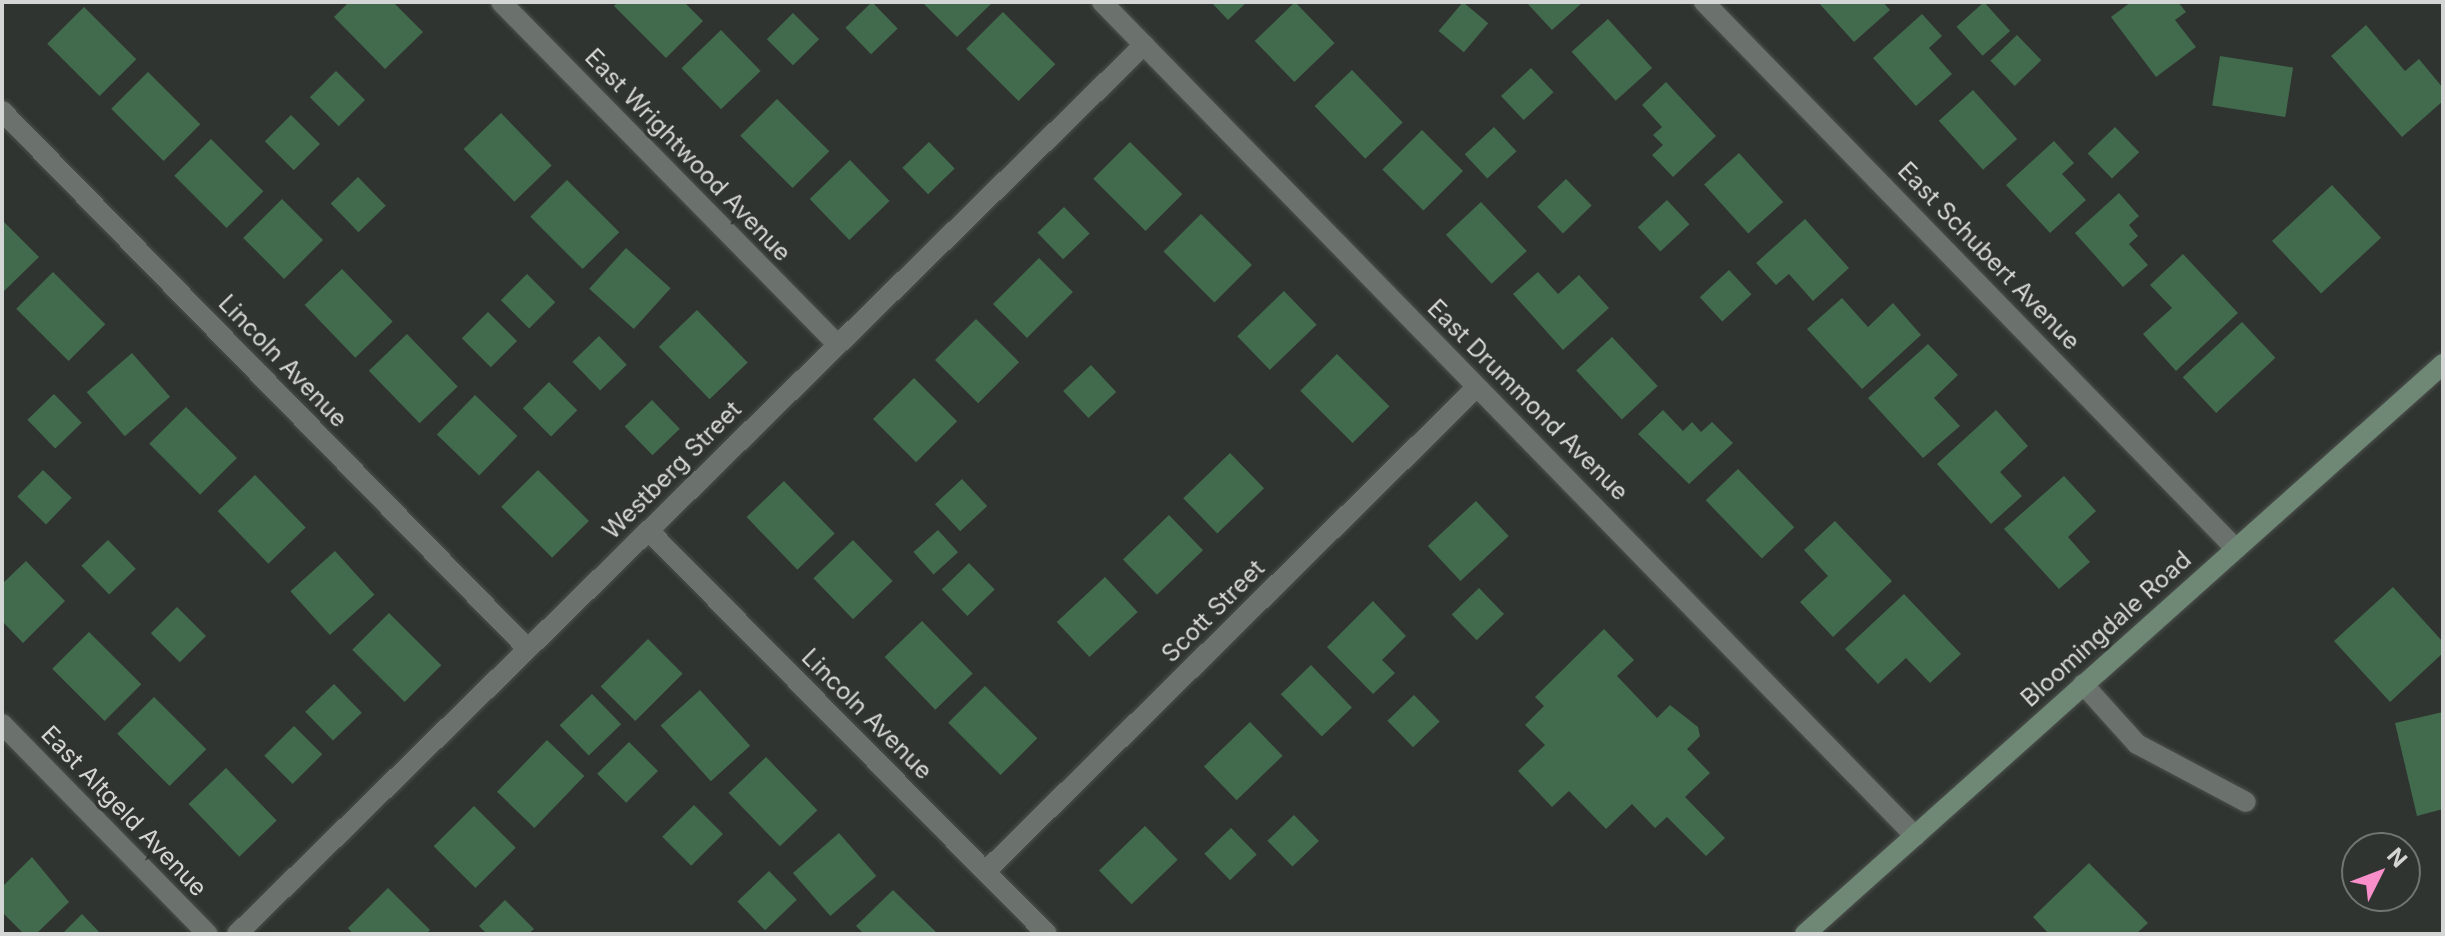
<!DOCTYPE html>
<html>
<head>
<meta charset="utf-8">
<style>
  body { margin:0 }
  #map { position:relative; width:2445px; height:936px; overflow:hidden; background:#2f3430; font-family:Inter,sans-serif }
  div>[style] { position:absolute }
  .building>* { inset:0; background:#426a4d; transform-origin:0 0 }
  .roads { filter:drop-shadow(0 0 2px #4c504d) drop-shadow(0 0 2px #4c504d) }
  .minor>* { height:20px; margin:-10px; padding:0 10px; transform-origin:10px; border-radius:10px; background:#6b716d }
  .secondary>* { height:20px; margin:-10px; padding:0 10px; transform-origin:10px; border-radius:10px; background:#6f8876 }
  span { translate:-50% -50%; white-space:nowrap; text-align:center; line-height:1.15; -webkit-text-stroke:7px #2f3430; paint-order:stroke }
  .street-label { font-size:24px; color:#d3d6d4 }
  .frame { position:absolute; inset:0; border:4px solid #d3d6d4; pointer-events:none }
  .north { position:absolute; left:2341px; top:832px; width:80px; height:80px; box-sizing:border-box; background:#2f3430; border:2px solid #717572; border-radius:50%; rotate:48deg; font-size:22px; font-weight:700; line-height:32px; text-align:center; color:#d3d6d4 }
  .north::after { content:''; display:block; margin:auto; width:28px; height:36px; background:#f98fca; clip-path:polygon(50% 0,100% 100%,50% 72%,0 100%) }
</style>
</head>
<body>
<div id="map">
  <div class="building">
    <div style="clip-path:polygon(349px 2px,393px 2px,423px 32px,385px 69px,334px 17px)"></div>
    <div style="clip-path:polygon(618px 2px,684px 2px,703px 21px,666px 58px,614px 6px)"></div>
    <div style="left:872px;top:2px;width:37px;height:37px;rotate:46deg"></div>
    <div style="clip-path:polygon(922px 2px,993px 2px,957px 37px)"></div>
    <div style="clip-path:polygon(1211px 2px,1247px 2px,1228px 20px)"></div>
    <div style="left:1295px;top:2px;width:57px;height:56px;rotate:46deg"></div>
    <div style="left:1463px;top:2px;width:33px;height:38px;rotate:40deg"></div>
    <div style="clip-path:polygon(1526px 2px,1583px 2px,1552px 30px)"></div>
    <div style="clip-path:polygon(1818px 2px,1883px 2px,1890px 10px,1854px 42px)"></div>
    <div style="left:1984px;top:2px;width:39px;height:37px;rotate:48deg"></div>
    <div style="clip-path:polygon(2131px 2px,2178px 2px,2186px 12px,2175px 20px,2196px 47px,2156px 77px,2111px 17px)"></div>
    <div style="left:84px;top:7px;width:74px;height:52px;rotate:45deg"></div>
    <div style="left:1003px;top:12px;width:74px;height:52px;rotate:45deg"></div>
    <div style="left:793px;top:13px;width:37px;height:37px;rotate:45deg"></div>
    <div style="clip-path:polygon(1922px 14px,1942px 36px,1929px 48px,1952px 74px,1916px 106px,1873px 58px)"></div>
    <div style="left:1608px;top:19px;width:66px;height:49px;rotate:48deg"></div>
    <div style="clip-path:polygon(2366px 25px,2405px 71px,2419px 59px,2443px 88px,2443px 101px,2402px 137px,2331px 56px)"></div>
    <div style="left:721px;top:30px;width:57px;height:55px;rotate:46deg"></div>
    <div style="left:2017px;top:35px;width:35px;height:37px;rotate:46deg"></div>
    <div style="left:2220px;top:56px;width:74px;height:50px;rotate:9deg"></div>
    <div style="left:1531px;top:68px;width:33px;height:41px;rotate:47deg"></div>
    <div style="left:1352px;top:70px;width:73px;height:52px;rotate:46deg"></div>
    <div style="left:336px;top:71px;width:41px;height:37px;rotate:45deg"></div>
    <div style="left:148px;top:72px;width:74px;height:52px;rotate:45deg"></div>
    <div style="clip-path:polygon(1666px 82px,1716px 136px,1673px 177px,1652px 155px,1663px 145px,1653px 135px,1662px 127px,1642px 105px)"></div>
    <div style="left:1973px;top:90px;width:66px;height:46px;rotate:48deg"></div>
    <div style="left:777px;top:99px;width:74px;height:52px;rotate:45deg"></div>
    <div style="left:501px;top:113px;width:73px;height:52px;rotate:46deg"></div>
    <div style="left:291px;top:115px;width:41px;height:37px;rotate:45deg"></div>
    <div style="left:1494px;top:127px;width:33px;height:40px;rotate:47deg"></div>
    <div style="left:2115px;top:127px;width:35px;height:38px;rotate:46deg"></div>
    <div style="left:1422px;top:130px;width:58px;height:56px;rotate:45deg"></div>
    <div style="left:211px;top:139px;width:74px;height:52px;rotate:45deg"></div>
    <div style="clip-path:polygon(2054px 141px,2074px 163px,2062px 174px,2086px 200px,2050px 233px,2006px 185px)"></div>
    <div style="left:929px;top:142px;width:37px;height:37px;rotate:46deg"></div>
    <div style="left:1130px;top:142px;width:74px;height:52px;rotate:45deg"></div>
    <div style="left:1739px;top:153px;width:66px;height:47px;rotate:48deg"></div>
    <div style="left:850px;top:160px;width:57px;height:56px;rotate:46deg"></div>
    <div style="left:358px;top:177px;width:40px;height:38px;rotate:46deg"></div>
    <div style="left:1566px;top:179px;width:37px;height:40px;rotate:46deg"></div>
    <div style="left:567px;top:180px;width:74px;height:52px;rotate:45deg"></div>
    <div style="left:2332px;top:185px;width:72px;height:82px;rotate:47deg"></div>
    <div style="clip-path:polygon(2119px 193px,2139px 216px,2129px 225px,2138px 236px,2129px 244px,2148px 265px,2123px 287px,2075px 233px)"></div>
    <div style="left:282px;top:199px;width:58px;height:55px;rotate:45deg"></div>
    <div style="left:1667px;top:200px;width:33px;height:40px;rotate:47deg"></div>
    <div style="left:1481px;top:202px;width:67px;height:48px;rotate:47deg"></div>
    <div style="left:1064px;top:207px;width:37px;height:37px;rotate:46deg"></div>
    <div style="left:1201px;top:214px;width:72px;height:53px;rotate:45deg"></div>
    <div style="clip-path:polygon(1805px 219px,1849px 268px,1813px 301px,1789px 274px,1776px 285px,1756px 263px)"></div>
    <div style="clip-path:polygon(2px 220px,39px 257px,2px 293px)"></div>
    <div style="left:626px;top:248px;width:60px;height:55px;rotate:42deg"></div>
    <div style="clip-path:polygon(2183px 254px,2238px 313px,2176px 371px,2143px 334px,2172px 308px,2150px 285px)"></div>
    <div style="left:1039px;top:258px;width:48px;height:65px;rotate:45deg"></div>
    <div style="left:342px;top:269px;width:73px;height:52px;rotate:46deg"></div>
    <div style="left:1729px;top:270px;width:33px;height:40px;rotate:47deg"></div>
    <div style="left:53px;top:272px;width:74px;height:52px;rotate:45deg"></div>
    <div style="clip-path:polygon(1538px 272px,1558px 294px,1579px 275px,1609px 308px,1563px 350px,1513px 294px)"></div>
    <div style="left:527px;top:274px;width:40px;height:37px;rotate:45deg"></div>
    <div style="left:1284px;top:291px;width:47px;height:65px;rotate:46deg"></div>
    <div style="clip-path:polygon(1842px 298px,1868px 327px,1893px 303px,1921px 335px,1862px 389px,1807px 329px)"></div>
    <div style="left:697px;top:310px;width:73px;height:53px;rotate:46deg"></div>
    <div style="left:488px;top:312px;width:41px;height:37px;rotate:45deg"></div>
    <div style="left:976px;top:319px;width:61px;height:58px;rotate:45deg"></div>
    <div style="left:2242px;top:322px;width:49px;height:81px;rotate:47deg"></div>
    <div style="left:407px;top:334px;width:73px;height:53px;rotate:46deg"></div>
    <div style="left:599px;top:336px;width:40px;height:37px;rotate:46deg"></div>
    <div style="left:1612px;top:337px;width:67px;height:49px;rotate:47deg"></div>
    <div style="clip-path:polygon(1928px 344px,1958px 375px,1934px 398px,1960px 426px,1923px 458px,1868px 398px)"></div>
    <div style="left:132px;top:353px;width:58px;height:60px;rotate:49deg"></div>
    <div style="left:1337px;top:354px;width:74px;height:52px;rotate:45deg"></div>
    <div style="left:1091px;top:365px;width:37px;height:38px;rotate:47deg"></div>
    <div style="left:914px;top:378px;width:61px;height:58px;rotate:45deg"></div>
    <div style="left:549px;top:382px;width:40px;height:37px;rotate:45deg"></div>
    <div style="left:54px;top:394px;width:40px;height:37px;rotate:46deg"></div>
    <div style="left:475px;top:395px;width:59px;height:55px;rotate:44deg"></div>
    <div style="left:652px;top:400px;width:40px;height:38px;rotate:46deg"></div>
    <div style="left:186px;top:407px;width:72px;height:52px;rotate:45deg"></div>
    <div style="clip-path:polygon(1663px 410px,1683px 431px,1692px 422px,1701px 432px,1712px 422px,1733px 443px,1689px 484px,1638px 434px)"></div>
    <div style="clip-path:polygon(1996px 410px,2028px 446px,2000px 472px,2022px 496px,1991px 524px,1937px 464px)"></div>
    <div style="left:1230px;top:453px;width:49px;height:65px;rotate:46deg"></div>
    <div style="left:1738px;top:469px;width:81px;height:45px;rotate:46deg"></div>
    <div style="left:43px;top:470px;width:40px;height:37px;rotate:44deg"></div>
    <div style="left:538px;top:470px;width:72px;height:52px;rotate:45deg"></div>
    <div style="left:255px;top:475px;width:73px;height:52px;rotate:46deg"></div>
    <div style="clip-path:polygon(2064px 476px,2096px 511px,2068px 537px,2090px 562px,2059px 589px,2004px 529px)"></div>
    <div style="left:962px;top:479px;width:37px;height:37px;rotate:47deg"></div>
    <div style="left:784px;top:481px;width:73px;height:52px;rotate:46deg"></div>
    <div style="left:1476px;top:501px;width:48px;height:66px;rotate:47deg"></div>
    <div style="left:1169px;top:515px;width:49px;height:64px;rotate:46deg"></div>
    <div style="clip-path:polygon(1835px 521px,1892px 581px,1833px 637px,1800px 602px,1828px 576px,1804px 550px)"></div>
    <div style="left:938px;top:530px;width:30px;height:33px;rotate:48deg"></div>
    <div style="left:108px;top:540px;width:40px;height:37px;rotate:46deg"></div>
    <div style="left:853px;top:540px;width:57px;height:55px;rotate:46deg"></div>
    <div style="left:335px;top:551px;width:59px;height:60px;rotate:48deg"></div>
    <div style="clip-path:polygon(26px 561px,65px 601px,23px 643px,2px 621px,2px 584px)"></div>
    <div style="left:969px;top:563px;width:37px;height:38px;rotate:46deg"></div>
    <div style="left:1105px;top:577px;width:48px;height:66px;rotate:47deg"></div>
    <div style="clip-path:polygon(2393px 587px,2443px 642px,2443px 653px,2390px 702px,2334px 641px)"></div>
    <div style="left:1479px;top:588px;width:36px;height:38px;rotate:46deg"></div>
    <div style="clip-path:polygon(1904px 594px,1961px 654px,1930px 683px,1906px 658px,1878px 684px,1845px 649px)"></div>
    <div style="clip-path:polygon(1373px 601px,1406px 636px,1382px 660px,1395px 673px,1373px 694px,1327px 647px)"></div>
    <div style="left:177px;top:607px;width:41px;height:37px;rotate:45deg"></div>
    <div style="left:389px;top:613px;width:74px;height:52px;rotate:45deg"></div>
    <div style="left:922px;top:621px;width:73px;height:52px;rotate:46deg"></div>
    <div style="clip-path:polygon(1604px 629px,1634px 660px,1617px 676px,1657px 718px,1670px 705px,1698px 727px,1700px 736px,1687px 749px,1710px 773px,1685px 797px,1725px 838px,1706px 856px,1667px 817px,1655px 828px,1632px 804px,1606px 829px,1569px 791px,1552px 807px,1518px 771px,1545px 745px,1525px 725px,1544px 706px,1535px 697px)"></div>
    <div style="left:89px;top:632px;width:74px;height:52px;rotate:45deg"></div>
    <div style="left:648px;top:639px;width:49px;height:67px;rotate:45deg"></div>
    <div style="left:1311px;top:665px;width:59px;height:42px;rotate:46deg"></div>
    <div style="left:334px;top:684px;width:40px;height:40px;rotate:46deg"></div>
    <div style="left:985px;top:686px;width:74px;height:52px;rotate:45deg"></div>
    <div style="left:700px;top:690px;width:75px;height:53px;rotate:48deg"></div>
    <div style="left:592px;top:694px;width:42px;height:45px;rotate:46deg"></div>
    <div style="left:1414px;top:695px;width:37px;height:37px;rotate:46deg"></div>
    <div style="left:154px;top:697px;width:74px;height:52px;rotate:45deg"></div>
    <div style="clip-path:polygon(2443px 712px,2443px 809px,2417px 816px,2395px 723px)"></div>
    <div style="left:1250px;top:722px;width:47px;height:64px;rotate:46deg"></div>
    <div style="left:294px;top:726px;width:40px;height:42px;rotate:45deg"></div>
    <div style="left:547px;top:740px;width:52px;height:72px;rotate:44deg"></div>
    <div style="left:629px;top:742px;width:41px;height:45px;rotate:45deg"></div>
    <div style="left:766px;top:757px;width:74px;height:52px;rotate:46deg"></div>
    <div style="left:226px;top:768px;width:73px;height:52px;rotate:46deg"></div>
    <div style="left:694px;top:805px;width:41px;height:45px;rotate:45deg"></div>
    <div style="left:474px;top:806px;width:59px;height:57px;rotate:45deg"></div>
    <div style="left:1294px;top:815px;width:36px;height:37px;rotate:46deg"></div>
    <div style="left:1145px;top:826px;width:47px;height:64px;rotate:46deg"></div>
    <div style="left:1231px;top:828px;width:37px;height:37px;rotate:46deg"></div>
    <div style="left:839px;top:833px;width:57px;height:61px;rotate:49deg"></div>
    <div style="clip-path:polygon(32px 857px,69px 902px,36px 934px,24px 934px,2px 912px,2px 887px)"></div>
    <div style="clip-path:polygon(2089px 863px,2148px 923px,2136px 934px,2049px 934px,2033px 917px)"></div>
    <div style="left:769px;top:871px;width:40px;height:44px;rotate:46deg"></div>
    <div style="clip-path:polygon(388px 888px,430px 930px,426px 934px,353px 934px,348px 928px)"></div>
    <div style="clip-path:polygon(893px 890px,938px 934px,864px 934px,856px 926px)"></div>
    <div style="clip-path:polygon(505px 900px,534px 929px,528px 934px,487px 934px,479px 926px)"></div>
    <div style="clip-path:polygon(82px 914px,101px 934px,62px 934px)"></div>
  </div>
  <div class="roads">
    <div class="minor">
      <div style="left:501px;top:2px;width:479px;rotate:45.5deg"></div>
      <div style="left:1102px;top:2px;width:1165px;rotate:45.73deg"></div>
      <div style="left:1704px;top:2px;width:763px;rotate:45.8deg"></div>
      <div style="left:2px;top:111px;width:750px;rotate:45.65deg"></div>
      <div style="left:649px;top:531px;width:566px;rotate:45.36deg"></div>
      <div style="left:2083px;top:684px;width:81px;rotate:48deg"></div>
      <div style="left:2137px;top:744px;width:123px;rotate:28deg"></div>
      <div style="left:2px;top:724px;width:294px;rotate:45.6deg"></div>
      <div style="left:986px;top:871px;width:689px;rotate:-44.59deg"></div>
      <div style="left:237px;top:934px;width:1270px;rotate:-44.43deg"></div>
    </div>
    <div class="secondary">
      <div style="left:1805px;top:934px;width:856px;rotate:-41.78deg"></div>
    </div>
  </div>
  <div class="street-label">
    <span style="left:688px;top:155px;rotate:46deg">East Wrightwood Avenue</span>
    <span style="left:1989px;top:256px;rotate:46deg">East Schubert Avenue</span>
    <span style="left:283px;top:361px;rotate:46deg">Lincoln Avenue</span>
    <span style="left:1528px;top:400px;rotate:45deg">East Drummond Avenue</span>
    <span style="left:672px;top:470px;rotate:-45deg">Westberg Street</span>
    <span style="left:1213px;top:611px;rotate:-45deg">Scott Street</span>
    <span style="left:2106px;top:629px;rotate:-42deg">Bloomingdale Road</span>
    <span style="left:867px;top:714px;rotate:45deg">Lincoln Avenue</span>
    <span style="left:124px;top:811px;rotate:46deg">East Altgeld Avenue</span>
  </div>
  <div class="frame"></div>
  <div class="north">N</div>
</div>
</body>
</html>
